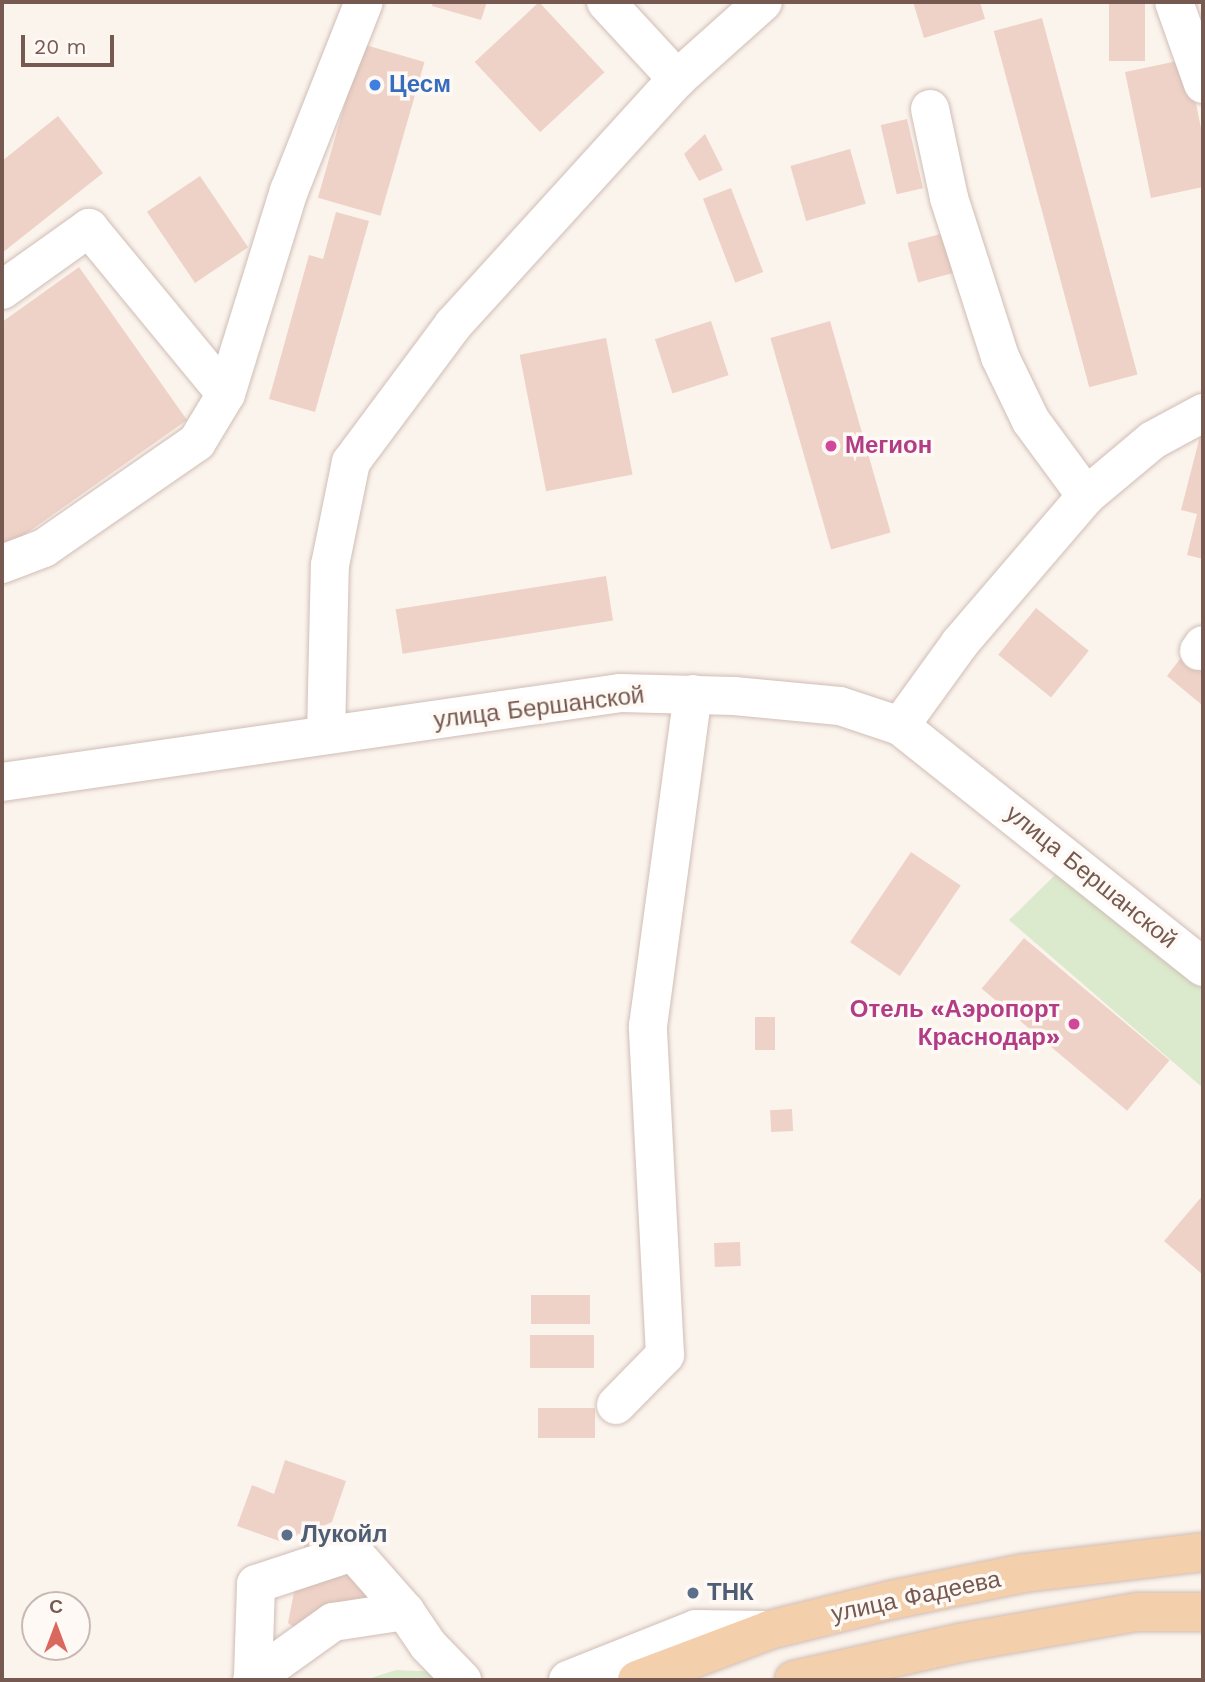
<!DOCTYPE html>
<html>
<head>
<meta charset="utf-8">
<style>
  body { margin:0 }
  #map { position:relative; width:1205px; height:1682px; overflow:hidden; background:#fbf4ed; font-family:"Work Sans",sans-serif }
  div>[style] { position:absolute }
  .green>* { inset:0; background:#dbe9cc }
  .building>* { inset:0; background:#efd2c7; transform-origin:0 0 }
  .roads { filter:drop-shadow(0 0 2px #d0bdb5) drop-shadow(0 0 2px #d0bdb5) }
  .minor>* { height:38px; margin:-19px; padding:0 19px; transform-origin:19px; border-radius:19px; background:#fff }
  .major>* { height:38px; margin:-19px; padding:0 19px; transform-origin:19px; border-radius:19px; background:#f3cfac }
  .dots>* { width:19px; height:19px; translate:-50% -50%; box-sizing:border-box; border:4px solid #fef9f4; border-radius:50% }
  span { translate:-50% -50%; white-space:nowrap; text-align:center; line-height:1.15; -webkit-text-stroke:7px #fef9f4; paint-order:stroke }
  .shop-label { font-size:24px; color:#366cbe; font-weight:700 }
  .left { translate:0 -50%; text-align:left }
  .hotel-label { font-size:24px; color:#b23c85; font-weight:700 }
  .right { translate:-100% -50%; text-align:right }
  .street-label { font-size:24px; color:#765951 }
  .service-label { font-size:24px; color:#4e5e75; font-weight:700 }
  .frame { position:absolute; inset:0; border:4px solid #765951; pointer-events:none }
  .north { position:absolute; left:21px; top:1591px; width:70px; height:70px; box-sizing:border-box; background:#fef9f4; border:2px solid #c8b9b3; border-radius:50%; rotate:0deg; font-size:19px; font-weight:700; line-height:28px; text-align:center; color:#765951 }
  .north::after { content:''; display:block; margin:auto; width:24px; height:32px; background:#d9695e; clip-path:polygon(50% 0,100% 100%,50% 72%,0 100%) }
  .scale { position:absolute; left:21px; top:35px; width:93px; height:32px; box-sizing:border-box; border:4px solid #765951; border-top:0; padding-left:9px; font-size:21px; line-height:24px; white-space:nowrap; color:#765951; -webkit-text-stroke:5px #fef9f4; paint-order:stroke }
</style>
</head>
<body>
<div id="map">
  <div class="green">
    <div style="clip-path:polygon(1059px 871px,1203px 979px,1203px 1088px,1009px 920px)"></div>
    <div style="clip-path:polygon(396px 1670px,442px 1672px,443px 1680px,365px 1680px)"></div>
  </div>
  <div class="building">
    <div style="clip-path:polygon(433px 2px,487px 2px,481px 20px,432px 6px)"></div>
    <div style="left:539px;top:2px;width:96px;height:88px;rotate:47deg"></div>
    <div style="clip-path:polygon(913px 2px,980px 2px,985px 19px,924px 38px)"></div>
    <div style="left:1109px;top:2px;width:36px;height:59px"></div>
    <div style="left:1042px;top:18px;width:369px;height:50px;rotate:75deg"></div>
    <div style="left:362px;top:44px;width:65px;height:160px;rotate:16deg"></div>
    <div style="clip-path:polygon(1187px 59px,1203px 138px,1203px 187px,1151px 198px,1125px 72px)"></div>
    <div style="clip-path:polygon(58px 116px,103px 173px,2px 253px,2px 161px)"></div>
    <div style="left:907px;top:119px;width:71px;height:27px;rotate:77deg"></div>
    <div style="clip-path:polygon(705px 134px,723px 170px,699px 181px,684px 154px)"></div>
    <div style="left:850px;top:149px;width:57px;height:62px;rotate:74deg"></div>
    <div style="left:200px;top:176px;width:86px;height:64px;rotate:56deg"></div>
    <div style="left:731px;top:188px;width:90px;height:30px;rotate:69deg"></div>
    <div style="clip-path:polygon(336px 212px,369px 221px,315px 412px,269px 399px,309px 255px,323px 259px)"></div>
    <div style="left:948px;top:232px;width:41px;height:42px;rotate:75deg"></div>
    <div style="clip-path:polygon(79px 267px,187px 420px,7px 547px,2px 540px,2px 322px)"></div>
    <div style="left:711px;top:321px;width:57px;height:59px;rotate:72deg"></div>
    <div style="left:830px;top:321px;width:220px;height:62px;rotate:74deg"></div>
    <div style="left:606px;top:338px;width:139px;height:88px;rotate:79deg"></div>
    <div style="clip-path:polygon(1200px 436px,1203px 437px,1203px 559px,1187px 555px,1197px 514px,1181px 510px)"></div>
    <div style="left:606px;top:576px;width:45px;height:213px;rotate:81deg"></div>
    <div style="left:1036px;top:608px;width:68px;height:60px;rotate:39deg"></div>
    <div style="clip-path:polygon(1183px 655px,1203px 672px,1202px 705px,1167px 676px)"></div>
    <div style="left:911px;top:852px;width:60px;height:109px;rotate:34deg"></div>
    <div style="left:1024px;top:938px;width:190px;height:66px;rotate:40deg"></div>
    <div style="left:755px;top:1017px;width:20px;height:33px"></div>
    <div style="left:792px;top:1109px;width:22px;height:22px;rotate:87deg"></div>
    <div style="clip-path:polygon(1203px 1195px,1203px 1275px,1164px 1241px)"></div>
    <div style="left:740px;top:1242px;width:24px;height:26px;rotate:88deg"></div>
    <div style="left:531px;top:1295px;width:59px;height:29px"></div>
    <div style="left:530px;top:1335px;width:64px;height:33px"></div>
    <div style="left:595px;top:1408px;width:30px;height:57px;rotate:90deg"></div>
    <div style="clip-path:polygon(285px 1460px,346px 1481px,332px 1522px,321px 1527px,339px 1571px,392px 1580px,320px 1645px,288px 1623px,295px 1587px,318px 1576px,299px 1535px,282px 1542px,237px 1526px,252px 1485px,274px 1494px)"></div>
  </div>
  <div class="roads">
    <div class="minor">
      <div style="left:606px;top:2px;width:105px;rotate:47.3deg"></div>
      <div style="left:1174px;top:2px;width:87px;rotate:70.5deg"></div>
      <div style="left:930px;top:109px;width:91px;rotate:77.9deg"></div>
      <div style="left:949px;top:198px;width:167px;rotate:72.2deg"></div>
      <div style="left:1000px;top:357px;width:71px;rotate:64.2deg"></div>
      <div style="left:1031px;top:421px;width:93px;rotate:53.7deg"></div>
      <div style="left:2px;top:290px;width:107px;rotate:-35.5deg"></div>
      <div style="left:89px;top:228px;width:215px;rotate:50.5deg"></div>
      <div style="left:2px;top:564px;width:45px;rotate:-20.9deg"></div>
      <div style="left:44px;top:548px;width:186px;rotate:-34.7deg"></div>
      <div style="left:197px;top:442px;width:56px;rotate:-58.9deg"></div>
      <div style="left:226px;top:394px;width:213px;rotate:-72.8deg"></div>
      <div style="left:289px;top:191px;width:203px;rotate:-68.4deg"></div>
      <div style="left:1199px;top:651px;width:7px;rotate:-56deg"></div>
      <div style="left:900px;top:726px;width:102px;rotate:-54.1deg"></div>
      <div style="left:960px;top:643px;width:194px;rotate:-49.4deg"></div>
      <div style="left:1086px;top:496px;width:87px;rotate:-39.9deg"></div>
      <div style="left:1153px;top:440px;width:57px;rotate:-28.4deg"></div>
      <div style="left:326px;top:735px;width:170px;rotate:-88.7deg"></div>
      <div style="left:330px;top:565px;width:105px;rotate:-78.5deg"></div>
      <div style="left:351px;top:462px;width:171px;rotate:-53.3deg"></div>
      <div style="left:453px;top:325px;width:333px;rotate:-47.7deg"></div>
      <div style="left:677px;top:79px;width:115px;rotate:-41.8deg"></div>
      <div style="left:2px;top:782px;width:624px;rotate:-8.19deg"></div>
      <div style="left:620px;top:693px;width:114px;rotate:1.5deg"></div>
      <div style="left:734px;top:696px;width:106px;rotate:5.4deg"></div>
      <div style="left:840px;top:706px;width:63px;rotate:18.4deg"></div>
      <div style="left:900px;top:726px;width:387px;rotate:38.5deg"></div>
      <div style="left:616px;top:1405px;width:70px;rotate:-45.6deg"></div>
      <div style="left:665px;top:1355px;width:329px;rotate:-93deg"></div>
      <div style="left:648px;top:1026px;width:335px;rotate:-82.3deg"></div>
      <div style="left:253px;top:1676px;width:92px;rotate:-88.1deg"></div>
      <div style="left:256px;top:1584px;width:102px;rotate:-18.3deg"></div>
      <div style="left:353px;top:1552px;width:79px;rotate:48.6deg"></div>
      <div style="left:252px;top:1680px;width:100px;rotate:-35.6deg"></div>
      <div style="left:333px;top:1622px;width:73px;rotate:-8.7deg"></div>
      <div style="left:405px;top:1611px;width:41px;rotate:55.9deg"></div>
      <div style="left:428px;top:1645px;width:49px;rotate:45.8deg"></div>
      <div style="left:568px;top:1680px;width:138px;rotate:-21.7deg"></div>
      <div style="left:696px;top:1629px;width:73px;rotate:0.8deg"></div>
    </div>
    <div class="major">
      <div style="left:637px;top:1680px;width:141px;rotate:-20.7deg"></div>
      <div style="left:769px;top:1630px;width:126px;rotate:-13.8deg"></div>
      <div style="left:891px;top:1600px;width:137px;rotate:-11.4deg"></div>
      <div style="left:1025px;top:1573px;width:179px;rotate:-6.7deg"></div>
      <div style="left:794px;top:1680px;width:169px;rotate:-12.6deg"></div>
      <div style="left:959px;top:1643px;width:181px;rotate:-9.9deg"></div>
      <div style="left:1137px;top:1612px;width:66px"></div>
    </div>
  </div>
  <div class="dots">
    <div style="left:375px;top:85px;background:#3f7fe0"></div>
    <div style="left:831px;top:446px;background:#d1479c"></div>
    <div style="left:1074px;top:1024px;background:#d1479c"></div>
    <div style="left:287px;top:1535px;background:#5c6f8a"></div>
    <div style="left:693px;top:1593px;background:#5c6f8a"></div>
  </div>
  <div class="shop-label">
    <span class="left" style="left:389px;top:85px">Цесм</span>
  </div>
  <div class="hotel-label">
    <span class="left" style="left:845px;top:446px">Мегион</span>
    <span class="right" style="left:1060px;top:1024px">Отель «Аэропорт<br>Краснодар»</span>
  </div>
  <div class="street-label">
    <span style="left:539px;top:708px;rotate:-7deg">улица Бершанской</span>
    <span style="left:1091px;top:877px;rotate:39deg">улица Бершанской</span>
    <span style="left:916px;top:1597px;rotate:-12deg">улица Фадеева</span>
  </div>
  <div class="service-label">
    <span class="left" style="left:301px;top:1535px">Лукойл</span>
    <span class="left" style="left:707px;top:1593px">ТНК</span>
  </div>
  <div class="frame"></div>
  <div class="north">С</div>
  <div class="scale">20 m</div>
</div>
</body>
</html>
